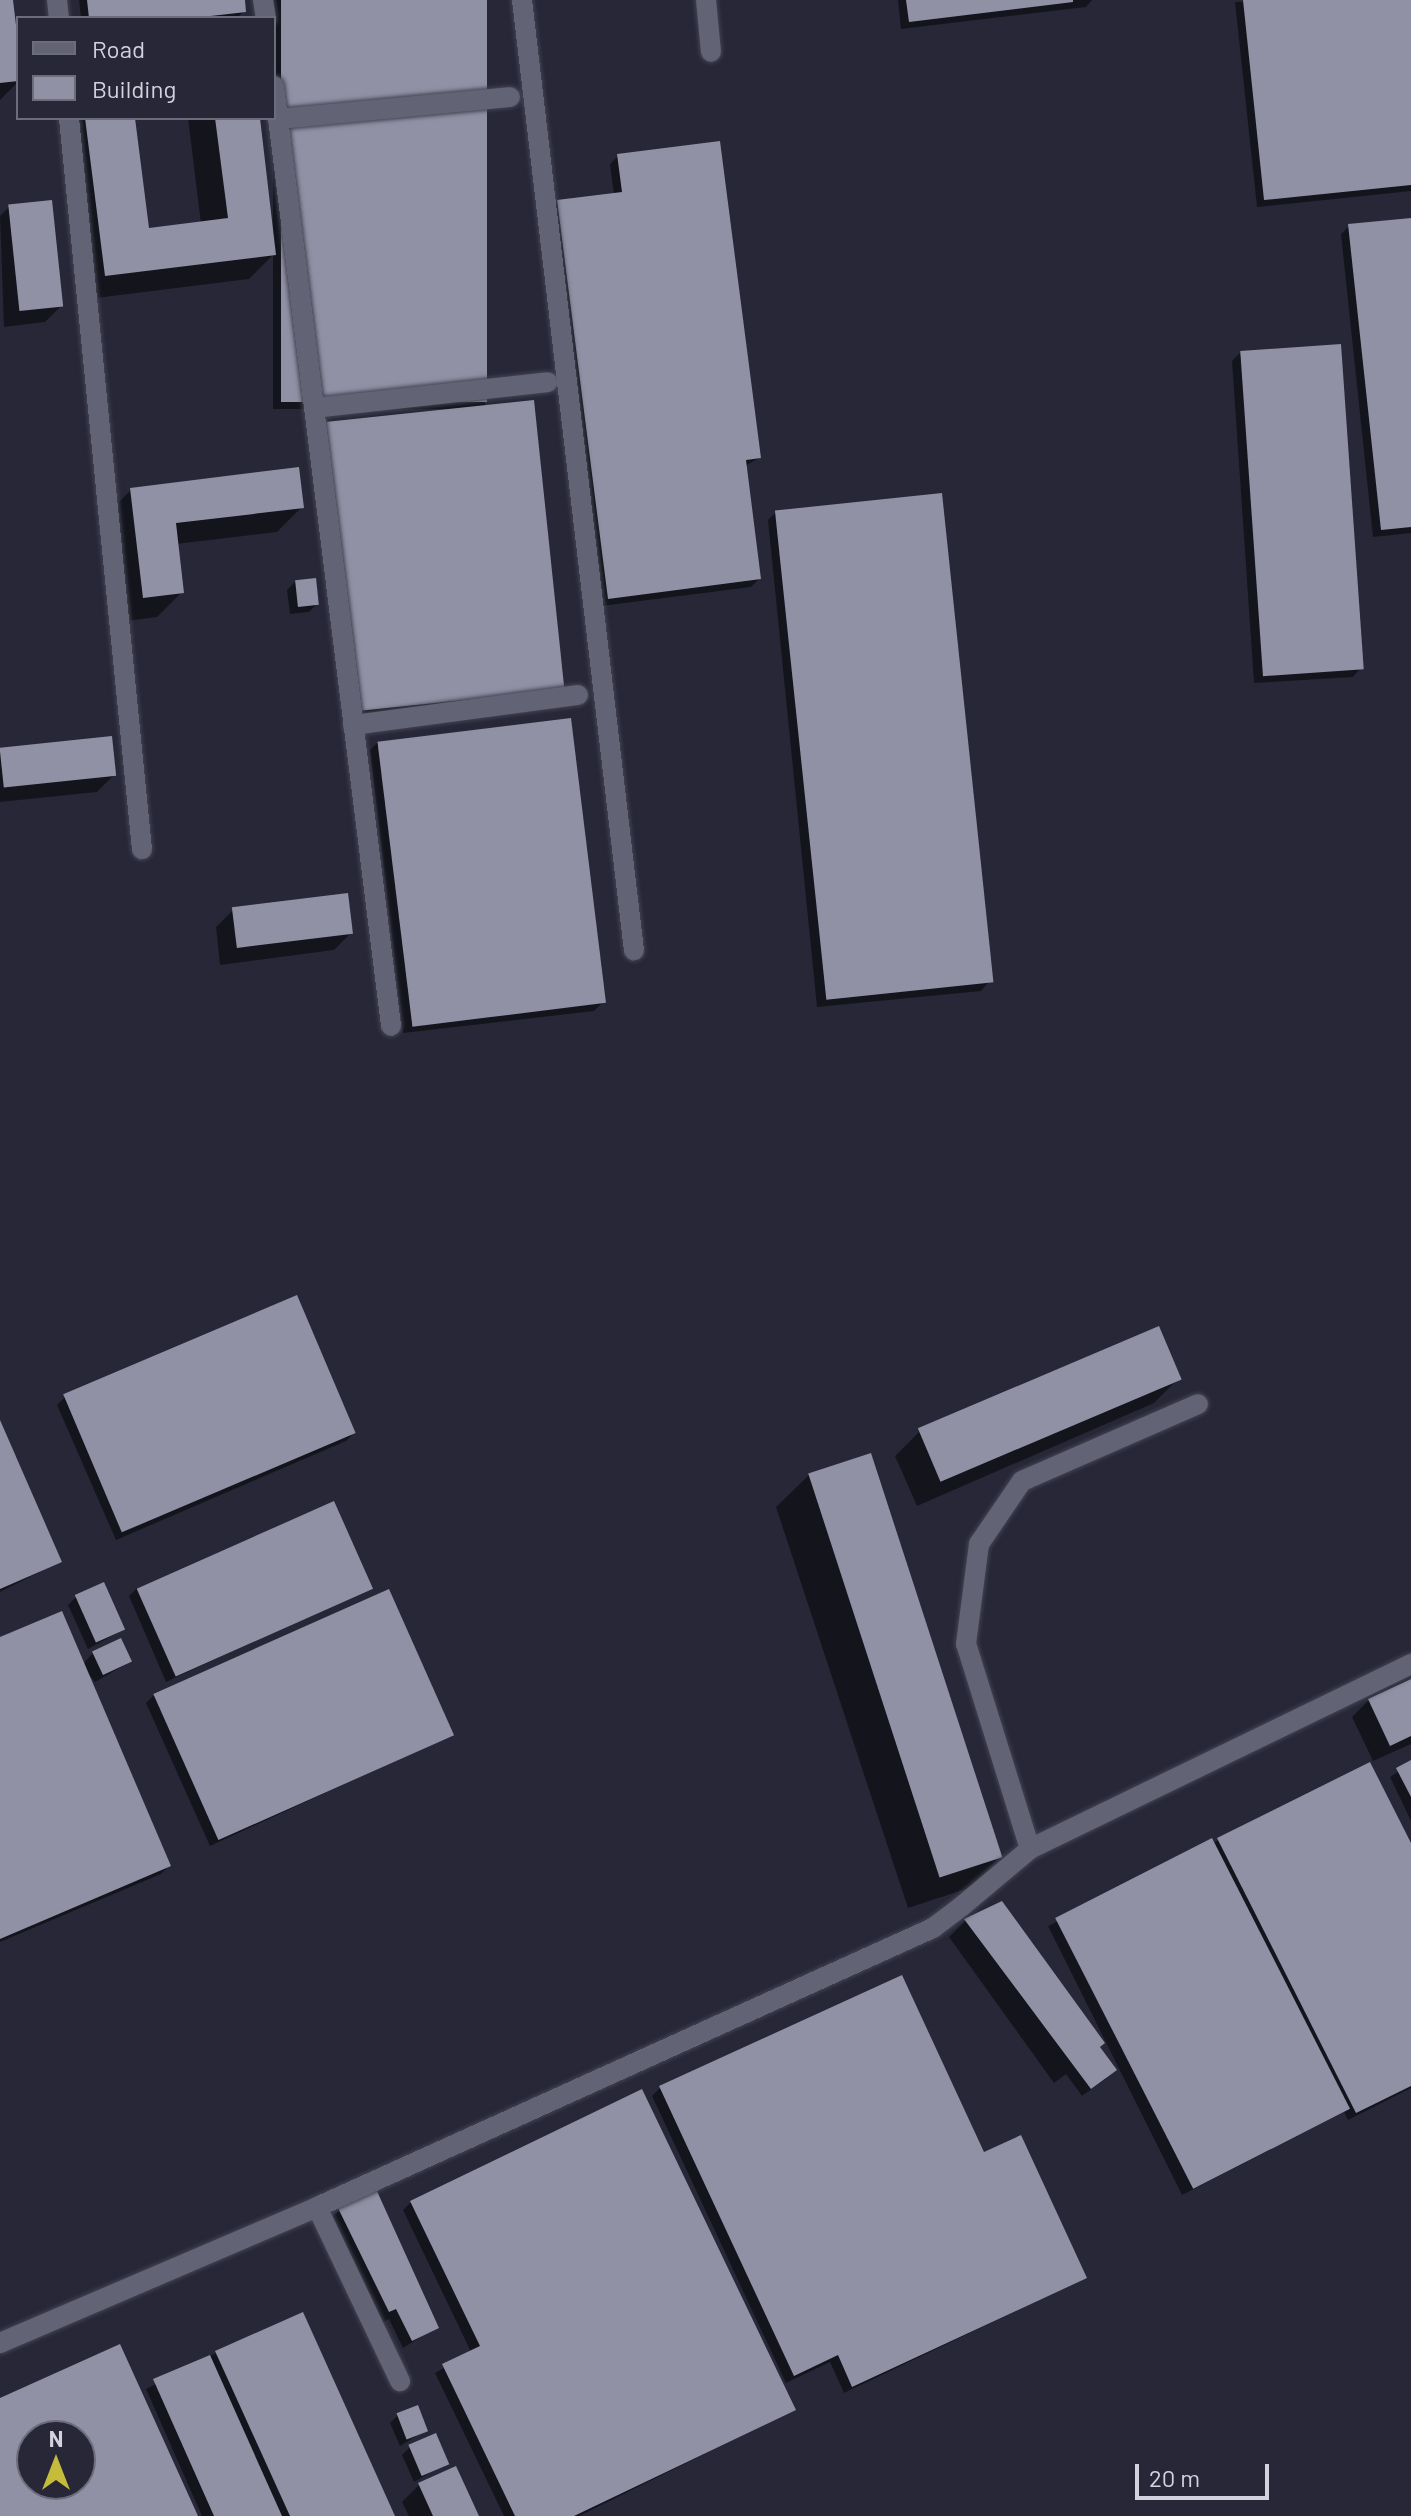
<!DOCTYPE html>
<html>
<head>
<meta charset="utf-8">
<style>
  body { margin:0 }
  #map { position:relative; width:1411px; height:2516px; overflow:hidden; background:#272738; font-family:Barlow,sans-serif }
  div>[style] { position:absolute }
  .shadow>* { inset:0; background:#0007; transform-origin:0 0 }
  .building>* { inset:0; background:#9191a6; transform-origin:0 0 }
  .roads { filter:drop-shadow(0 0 2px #434351) drop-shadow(0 0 2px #434351) }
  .minor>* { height:20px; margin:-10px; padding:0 10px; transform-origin:10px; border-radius:10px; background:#636376 }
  span { translate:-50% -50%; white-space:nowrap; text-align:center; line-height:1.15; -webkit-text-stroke:8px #272738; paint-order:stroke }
  .legend { position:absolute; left:16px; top:16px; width:260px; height:104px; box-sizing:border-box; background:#272738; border:2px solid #6c6c7b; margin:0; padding:10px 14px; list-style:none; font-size:24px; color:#d3d3df }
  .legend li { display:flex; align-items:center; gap:16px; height:40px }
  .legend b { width:40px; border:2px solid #6c6c7b }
  .north { position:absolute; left:16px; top:2420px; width:80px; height:80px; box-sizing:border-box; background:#272738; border:2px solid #6c6c7b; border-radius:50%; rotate:0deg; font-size:22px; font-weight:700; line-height:32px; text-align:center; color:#d3d3df }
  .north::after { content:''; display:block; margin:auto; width:28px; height:36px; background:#c6bc3c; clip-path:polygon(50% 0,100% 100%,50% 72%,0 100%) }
  .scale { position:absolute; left:1135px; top:2464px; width:134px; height:36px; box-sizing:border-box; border:4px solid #d3d3df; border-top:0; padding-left:10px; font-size:24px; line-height:28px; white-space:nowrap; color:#d3d3df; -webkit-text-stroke:6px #272738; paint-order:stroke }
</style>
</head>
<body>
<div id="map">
  <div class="shadow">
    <div style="clip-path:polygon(0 0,11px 0,18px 58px,18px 82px,0 100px)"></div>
    <div style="clip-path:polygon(79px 0,243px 0,244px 11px,237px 18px,81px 18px)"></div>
    <div style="left:273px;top:0;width:212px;height:409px"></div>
    <div style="clip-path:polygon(898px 0,1092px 0,1086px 7px,901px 29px)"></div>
    <div style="clip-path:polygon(1411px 0,1411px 191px,1257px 207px,1235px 2px)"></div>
    <div style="clip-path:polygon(58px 118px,140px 118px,133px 119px,147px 230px,201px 224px,188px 118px,258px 118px,274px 254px,249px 279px,80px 300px)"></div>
    <div style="clip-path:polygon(618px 156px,759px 458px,745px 466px,759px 579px,751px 587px,601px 606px,550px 210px,558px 202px,614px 195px,610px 164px)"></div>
    <div style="clip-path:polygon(9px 207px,62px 305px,45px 322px,4px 327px,0 216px)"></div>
    <div style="clip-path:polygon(1411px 220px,1411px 533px,1373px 537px,1341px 234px,1349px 226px)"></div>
    <div style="clip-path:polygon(1240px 353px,1361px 668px,1353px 677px,1254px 683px,1232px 361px)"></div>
    <div style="clip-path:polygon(318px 433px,564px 689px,350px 720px)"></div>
    <div style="clip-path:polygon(131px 490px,302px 507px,277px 532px,176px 544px,182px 592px,157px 617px,119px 622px,106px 515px)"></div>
    <div style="clip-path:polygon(776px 512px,989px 982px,981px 991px,817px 1007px,768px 520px)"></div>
    <div style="clip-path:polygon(295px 582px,317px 604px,309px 612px,290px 614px,287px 590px)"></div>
    <div style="clip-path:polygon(378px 742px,602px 1003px,594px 1011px,403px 1033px,370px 750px)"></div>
    <div style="clip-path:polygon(0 749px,114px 775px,97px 792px,0 802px)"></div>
    <div style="clip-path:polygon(233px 910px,351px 933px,334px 950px,220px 965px,216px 927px)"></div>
    <div style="clip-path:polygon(1179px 1378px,1154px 1403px,917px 1506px,895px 1456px,920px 1431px)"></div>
    <div style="clip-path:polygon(65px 1397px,354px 1433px,346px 1441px,116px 1540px,57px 1405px)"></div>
    <div style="clip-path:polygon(0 1426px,59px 1562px,0 1592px)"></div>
    <div style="clip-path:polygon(809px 1475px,1001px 1856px,969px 1888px,908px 1908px,776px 1507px)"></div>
    <div style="clip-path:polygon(137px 1588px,370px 1588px,166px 1682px,129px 1596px)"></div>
    <div style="clip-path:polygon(76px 1597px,123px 1630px,88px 1649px,68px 1605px)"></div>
    <div style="clip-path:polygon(0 1639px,83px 1664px,93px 1653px,130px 1662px,95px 1682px,86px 1671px,169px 1866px,161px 1874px,0 1942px)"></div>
    <div style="clip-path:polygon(1411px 1681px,1411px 1744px,1373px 1761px,1352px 1717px,1369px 1700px)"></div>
    <div style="clip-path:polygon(154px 1695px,451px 1735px,210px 1846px,146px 1703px)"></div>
    <div style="clip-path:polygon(1411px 1763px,1411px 1821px,1390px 1777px)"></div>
    <div style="clip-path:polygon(1219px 1840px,1411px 1848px,1411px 2088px,1348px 2120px,1344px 2112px,1182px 2195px,1048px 1926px)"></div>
    <div style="clip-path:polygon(966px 1920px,1098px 2047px,1107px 2078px,1082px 2096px,1066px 2074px,1054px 2083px,949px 1937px)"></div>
    <div style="clip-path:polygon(660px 2088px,983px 2155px,1085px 2278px,844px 2393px,830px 2362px,786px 2383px,652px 2096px)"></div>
    <div style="clip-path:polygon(375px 2191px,437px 2327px,403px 2348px,389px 2319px,372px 2328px,322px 2227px,339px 2210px)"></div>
    <div style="clip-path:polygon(411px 2202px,794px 2410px,579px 2516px,504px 2516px,435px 2373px,471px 2352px,403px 2210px)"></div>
    <div style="clip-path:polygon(216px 2353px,393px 2516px,202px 2516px,146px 2389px)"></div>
    <div style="clip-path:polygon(398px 2415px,426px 2430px,400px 2446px,390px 2423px)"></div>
    <div style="clip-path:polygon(410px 2447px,447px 2463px,414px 2482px,402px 2455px)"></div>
    <div style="clip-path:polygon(419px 2485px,477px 2516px,409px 2516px,402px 2502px)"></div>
  </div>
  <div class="building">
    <div style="clip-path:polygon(0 0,13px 0,18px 42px,18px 81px,0 83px)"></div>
    <div style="clip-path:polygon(87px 0,245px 0,246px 12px,193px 18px,89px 18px)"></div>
    <div style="left:281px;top:0;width:206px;height:402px"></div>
    <div style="clip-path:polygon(906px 0,1073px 0,1073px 2px,909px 22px)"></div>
    <div style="clip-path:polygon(1243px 0,1411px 0,1411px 185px,1264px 200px)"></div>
    <div style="clip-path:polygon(85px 118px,135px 118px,149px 228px,228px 218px,215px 118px,260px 118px,276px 255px,105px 276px)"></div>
    <div style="clip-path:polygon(720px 141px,761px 458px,746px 460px,761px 579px,608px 599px,557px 200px,622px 192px,617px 154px)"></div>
    <div style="left:52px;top:200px;width:107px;height:44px;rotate:84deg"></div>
    <div style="clip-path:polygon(1411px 218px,1411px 527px,1381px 530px,1348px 224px)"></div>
    <div style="left:1341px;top:344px;width:326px;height:101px;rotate:86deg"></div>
    <div style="left:534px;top:400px;width:291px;height:210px;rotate:84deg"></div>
    <div style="clip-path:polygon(299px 467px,304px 508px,176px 523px,184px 593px,143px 598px,130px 488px)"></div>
    <div style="left:942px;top:493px;width:492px;height:168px;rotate:84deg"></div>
    <div style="left:316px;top:578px;width:27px;height:21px;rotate:84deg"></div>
    <div style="left:571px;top:718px;width:287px;height:195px;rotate:83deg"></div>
    <div style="left:112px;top:736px;width:40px;height:113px;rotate:84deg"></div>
    <div style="left:348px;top:893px;width:41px;height:117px;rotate:83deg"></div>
    <div style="left:297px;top:1295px;width:150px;height:254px;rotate:67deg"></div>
    <div style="left:1159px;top:1326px;width:58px;height:262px;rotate:67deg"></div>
    <div style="clip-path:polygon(0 1420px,62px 1562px,0 1589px)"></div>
    <div style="left:871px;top:1453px;width:425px;height:66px;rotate:72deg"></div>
    <div style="left:334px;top:1501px;width:96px;height:216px;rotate:66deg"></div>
    <div style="left:104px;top:1582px;width:52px;height:32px;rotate:66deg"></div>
    <div style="left:389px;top:1589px;width:160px;height:258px;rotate:66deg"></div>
    <div style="clip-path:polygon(62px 1611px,171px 1866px,0 1939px,0 1637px)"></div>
    <div style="left:121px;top:1638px;width:26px;height:32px;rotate:65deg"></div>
    <div style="clip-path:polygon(1411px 1679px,1411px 1736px,1390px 1746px,1368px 1699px)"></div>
    <div style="clip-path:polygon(1411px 1760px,1411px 1797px,1396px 1768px)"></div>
    <div style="clip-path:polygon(1370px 1762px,1411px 1843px,1411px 2086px,1356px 2113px,1217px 1838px)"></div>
    <div style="left:1212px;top:1838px;width:304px;height:176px;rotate:63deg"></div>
    <div style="clip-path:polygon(1002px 1901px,1105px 2043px,1100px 2047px,1117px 2070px,1091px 2089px,964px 1919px)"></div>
    <div style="clip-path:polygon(902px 1975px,984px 2152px,1021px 2135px,1087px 2278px,852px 2387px,838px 2355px,794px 2376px,659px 2086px)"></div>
    <div style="clip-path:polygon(642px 2089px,796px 2410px,574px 2516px,515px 2516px,442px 2364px,480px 2346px,410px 2201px)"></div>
    <div style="clip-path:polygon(376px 2189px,439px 2328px,412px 2341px,396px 2309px,389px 2312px,338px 2208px)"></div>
    <div style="clip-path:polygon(303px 2312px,395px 2516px,290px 2516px,215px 2351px)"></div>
    <div style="clip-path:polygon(evenodd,120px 2344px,198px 2516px,0 2516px,0 2398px,120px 2344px,32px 2436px,80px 2436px,80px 2484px,32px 2484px,32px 2436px)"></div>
    <div style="clip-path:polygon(210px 2355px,282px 2516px,214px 2516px,153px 2379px)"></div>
    <div style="left:418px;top:2405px;width:28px;height:23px;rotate:69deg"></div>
    <div style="left:436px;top:2433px;width:34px;height:30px;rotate:67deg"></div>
    <div style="clip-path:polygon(456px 2466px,479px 2516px,433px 2516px,418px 2483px)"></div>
  </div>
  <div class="roads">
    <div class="minor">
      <div style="left:57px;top:0;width:18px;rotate:84deg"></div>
      <div style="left:263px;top:0;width:18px;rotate:81deg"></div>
      <div style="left:522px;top:0;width:957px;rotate:83.28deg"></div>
      <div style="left:706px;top:0;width:52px;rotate:84.5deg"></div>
      <div style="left:274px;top:86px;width:947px;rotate:82.9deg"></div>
      <div style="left:69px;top:118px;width:735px;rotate:84.3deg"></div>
      <div style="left:278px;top:119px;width:233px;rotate:-5.4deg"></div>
      <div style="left:314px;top:408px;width:235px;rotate:-6.3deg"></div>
      <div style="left:353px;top:725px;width:227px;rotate:-7.6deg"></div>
      <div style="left:1030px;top:1849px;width:424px;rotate:-25.9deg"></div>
      <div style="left:317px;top:2207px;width:193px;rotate:64.5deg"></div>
      <div style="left:0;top:2343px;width:345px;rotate:-23.2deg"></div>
      <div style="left:317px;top:2207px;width:676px;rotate:-24.37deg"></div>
      <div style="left:933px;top:1928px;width:36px;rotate:-37deg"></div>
      <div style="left:962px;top:1906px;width:89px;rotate:-40deg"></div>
      <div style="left:1030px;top:1849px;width:215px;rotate:-107.3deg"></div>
      <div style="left:966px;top:1644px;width:101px;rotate:-82.6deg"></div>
      <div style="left:979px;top:1544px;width:76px;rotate:-55.7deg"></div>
      <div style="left:1022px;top:1481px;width:192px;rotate:-23.6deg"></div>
    </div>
  </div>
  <ul class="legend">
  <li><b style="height:10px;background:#636376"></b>Road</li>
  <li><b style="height:22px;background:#9191a6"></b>Building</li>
  </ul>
  <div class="north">N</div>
  <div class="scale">20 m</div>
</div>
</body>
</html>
